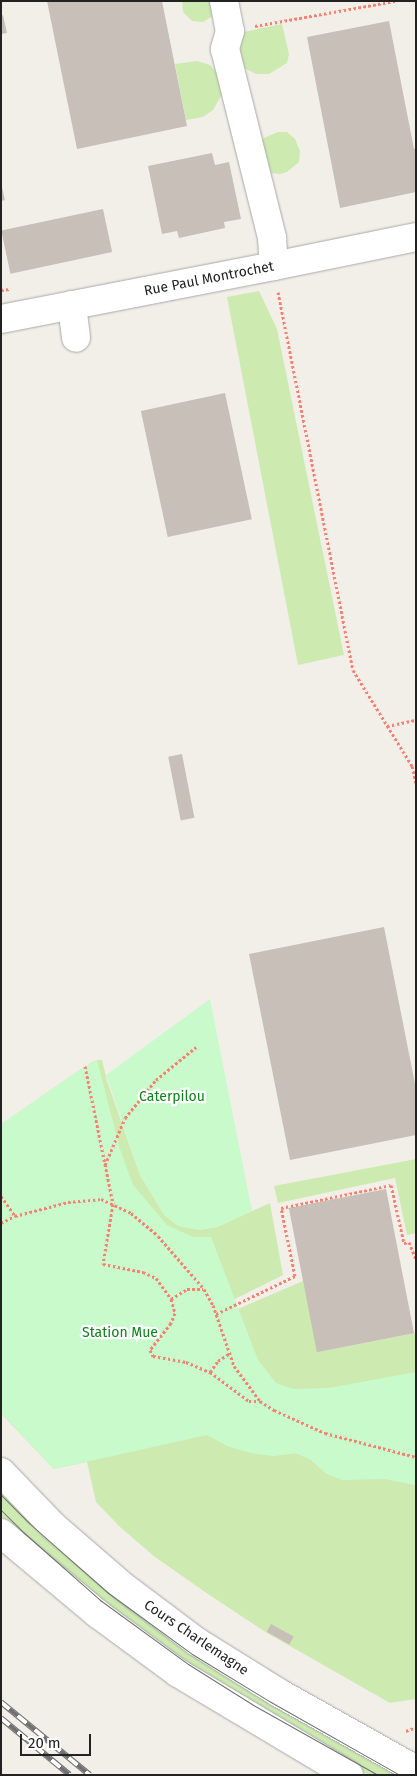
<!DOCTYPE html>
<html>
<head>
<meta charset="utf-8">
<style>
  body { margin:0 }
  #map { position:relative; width:417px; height:1776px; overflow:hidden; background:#f2efe9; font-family:"Fira Sans",sans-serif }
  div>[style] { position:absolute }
  .grass>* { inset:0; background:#cdebb0 }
  .park>* { inset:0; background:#c8facc }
  .building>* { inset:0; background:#c7bfb8; transform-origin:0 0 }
  .path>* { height:3px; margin-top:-1.5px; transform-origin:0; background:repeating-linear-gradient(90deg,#fa8072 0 2.5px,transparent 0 5px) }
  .roads { filter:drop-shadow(0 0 1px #a9a9a9) drop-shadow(0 0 1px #a9a9a9) }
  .minor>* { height:28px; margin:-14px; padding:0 14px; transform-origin:14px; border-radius:14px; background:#fff }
  .tram>* { height:1px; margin:-0.5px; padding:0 0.5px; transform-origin:0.5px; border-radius:0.5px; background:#707070 }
  .rail>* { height:5.5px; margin-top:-2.75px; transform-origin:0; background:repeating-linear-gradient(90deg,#fff 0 11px,#707070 0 22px); box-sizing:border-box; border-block:1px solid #707070 }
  span { translate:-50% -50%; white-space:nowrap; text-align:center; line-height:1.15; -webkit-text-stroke:4.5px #fff; paint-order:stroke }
  .street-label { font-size:14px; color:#222 }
  .park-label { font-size:14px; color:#0c8416 }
  .frame { position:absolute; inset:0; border:2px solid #222; pointer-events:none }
  .scale { position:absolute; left:20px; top:1734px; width:71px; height:22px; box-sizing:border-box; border:2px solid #222; border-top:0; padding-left:6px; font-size:15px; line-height:18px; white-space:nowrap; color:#222; -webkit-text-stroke:4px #fff; paint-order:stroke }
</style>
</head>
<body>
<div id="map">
  <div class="grass">
    <div style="clip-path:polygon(182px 1px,216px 1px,213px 16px,203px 22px,192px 21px,183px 12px)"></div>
    <div style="clip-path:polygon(282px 24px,289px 54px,287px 63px,269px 74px,256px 74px,242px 67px,235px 55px,239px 33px)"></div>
    <div style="clip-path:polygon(197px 61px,210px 65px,217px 73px,224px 91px,213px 110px,203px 117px,186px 120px,175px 64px)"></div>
    <div style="clip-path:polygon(278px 132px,287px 132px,295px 139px,300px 151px,299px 162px,287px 172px,280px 174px,269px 173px,259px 146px,264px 138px)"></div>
    <div style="clip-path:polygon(259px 291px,277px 329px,344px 655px,298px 665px,227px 297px)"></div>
    <div style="clip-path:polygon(97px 1060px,102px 1060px,107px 1081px,140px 1175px,165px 1216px,199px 1230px,217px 1227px,270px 1203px,283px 1275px,219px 1307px,140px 1211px,90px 1063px)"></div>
    <div style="clip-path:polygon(416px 1159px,416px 1233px,407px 1235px,395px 1178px,278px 1203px,274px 1186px)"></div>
    <div style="clip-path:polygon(1px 1234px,272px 1456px,296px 1453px,310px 1459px,327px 1474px,386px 1479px,416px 1485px,416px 1699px,390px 1703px,267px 1633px,205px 1592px,155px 1557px,120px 1527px,96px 1502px,87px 1462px,54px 1469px,9px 1422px,1px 1413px)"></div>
    <div style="clip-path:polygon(303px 1281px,318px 1352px,416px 1333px,416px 1380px,279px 1393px,224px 1315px)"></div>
    <div style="clip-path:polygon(1px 1483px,73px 1552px,409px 1775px,369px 1775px,240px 1702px,186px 1666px,30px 1544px,1px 1515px)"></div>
  </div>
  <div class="park">
    <div style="clip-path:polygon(210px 999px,252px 1211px,217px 1227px,199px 1230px,178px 1226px,165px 1216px,140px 1175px,106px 1075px)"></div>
    <div style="clip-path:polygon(97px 1060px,120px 1149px,133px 1185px,167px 1225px,193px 1237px,211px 1237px,258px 1360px,276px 1383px,293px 1389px,329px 1388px,416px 1372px,416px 1485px,386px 1479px,342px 1480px,327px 1474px,310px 1459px,296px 1453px,272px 1456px,251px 1453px,227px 1446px,207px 1435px,54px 1469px,1px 1413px,1px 1124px,79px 1070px)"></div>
  </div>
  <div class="building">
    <div style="clip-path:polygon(47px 1px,162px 1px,187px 126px,77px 149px)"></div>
    <div style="clip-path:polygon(3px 15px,7px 33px,1px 34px,1px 16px)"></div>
    <div style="clip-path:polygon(389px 21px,414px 149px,416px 148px,416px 192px,340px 208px,307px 37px)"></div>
    <div style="clip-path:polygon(212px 153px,215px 165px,229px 162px,241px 219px,224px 222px,225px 228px,179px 238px,177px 231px,162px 234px,148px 166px)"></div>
    <div style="clip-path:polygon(1px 183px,5px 200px,1px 201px)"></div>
    <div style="left:103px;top:209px;width:44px;height:104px;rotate:78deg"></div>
    <div style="left:225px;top:393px;width:129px;height:86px;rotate:78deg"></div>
    <div style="left:182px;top:754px;width:65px;height:14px;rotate:79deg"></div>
    <div style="clip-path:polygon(384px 927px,416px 1089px,416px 1135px,290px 1160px,249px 954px)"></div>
    <div style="left:386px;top:1189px;width:147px;height:99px;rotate:79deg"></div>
    <div style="left:271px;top:1624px;width:26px;height:9px;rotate:29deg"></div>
  </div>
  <div class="path">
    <div style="left:255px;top:26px;width:142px;rotate:-10.1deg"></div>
    <div style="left:1px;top:290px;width:9px;rotate:-6deg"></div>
    <div style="left:278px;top:292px;width:385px;rotate:78.8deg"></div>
    <div style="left:353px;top:670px;width:113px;rotate:58.4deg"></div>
    <div style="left:412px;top:766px;width:17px;rotate:77deg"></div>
    <div style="left:387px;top:726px;width:30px;rotate:-12deg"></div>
    <div style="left:85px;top:1066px;width:141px;rotate:78.5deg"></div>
    <div style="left:113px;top:1204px;width:61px;rotate:99.5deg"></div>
    <div style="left:103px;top:1264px;width:41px;rotate:11.3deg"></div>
    <div style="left:143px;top:1272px;width:14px;rotate:25deg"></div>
    <div style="left:156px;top:1278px;width:26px;rotate:54deg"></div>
    <div style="left:171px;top:1299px;width:15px;rotate:74deg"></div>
    <div style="left:175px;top:1313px;width:11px;rotate:112deg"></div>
    <div style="left:171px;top:1323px;width:34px;rotate:128deg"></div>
    <div style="left:150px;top:1350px;width:7px;rotate:63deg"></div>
    <div style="left:153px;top:1356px;width:34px;rotate:10deg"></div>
    <div style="left:186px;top:1362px;width:26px;rotate:23deg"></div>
    <div style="left:210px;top:1372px;width:49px;rotate:36.6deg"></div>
    <div style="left:249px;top:1401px;width:11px"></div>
    <div style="left:105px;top:1165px;width:51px;rotate:-66.9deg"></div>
    <div style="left:125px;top:1118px;width:49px;rotate:-50.8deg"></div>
    <div style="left:156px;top:1080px;width:52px;rotate:-39.5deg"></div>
    <div style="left:1px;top:1196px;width:24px;rotate:55deg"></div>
    <div style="left:1px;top:1223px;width:16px;rotate:-27deg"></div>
    <div style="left:15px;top:1216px;width:55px;rotate:-14.8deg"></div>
    <div style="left:68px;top:1202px;width:33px;rotate:-5deg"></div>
    <div style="left:101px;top:1199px;width:33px;rotate:25deg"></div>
    <div style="left:131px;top:1213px;width:35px;rotate:40deg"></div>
    <div style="left:158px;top:1236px;width:70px;rotate:49deg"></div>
    <div style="left:204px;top:1289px;width:18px;rotate:61deg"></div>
    <div style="left:213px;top:1305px;width:65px;rotate:71deg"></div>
    <div style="left:234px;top:1366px;width:44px;rotate:53.4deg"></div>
    <div style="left:260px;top:1401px;width:17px;rotate:33deg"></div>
    <div style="left:274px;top:1410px;width:56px;rotate:24.3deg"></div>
    <div style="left:325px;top:1433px;width:94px;rotate:14.8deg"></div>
    <div style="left:171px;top:1299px;width:19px;rotate:-32deg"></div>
    <div style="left:187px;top:1289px;width:16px"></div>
    <div style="left:216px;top:1314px;width:88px;rotate:-25.7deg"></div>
    <div style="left:295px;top:1276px;width:69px;rotate:-101.6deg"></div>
    <div style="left:281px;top:1208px;width:112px;rotate:-11.8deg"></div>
    <div style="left:391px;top:1185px;width:59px;rotate:77.4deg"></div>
    <div style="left:404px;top:1243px;width:5px;rotate:-11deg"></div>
    <div style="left:409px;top:1242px;width:18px;rotate:68deg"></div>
    <div style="left:210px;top:1372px;width:14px;rotate:-54deg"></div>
    <div style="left:218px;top:1361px;width:14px;rotate:-34deg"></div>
    <div style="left:406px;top:1731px;width:11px;rotate:-22deg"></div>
  </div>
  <div class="roads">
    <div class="minor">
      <div style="left:224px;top:1px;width:31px;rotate:79deg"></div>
      <div style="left:230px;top:31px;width:19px;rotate:106deg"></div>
      <div style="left:225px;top:49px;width:195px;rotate:76deg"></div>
      <div style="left:272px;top:238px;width:28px;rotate:86deg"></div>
      <div style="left:72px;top:305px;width:33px;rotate:83deg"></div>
      <div style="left:1px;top:319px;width:278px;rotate:-11deg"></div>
      <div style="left:274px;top:266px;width:145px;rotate:-11.5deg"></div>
      <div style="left:1px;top:1472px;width:74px;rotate:46.1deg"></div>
      <div style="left:52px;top:1525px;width:96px;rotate:40.8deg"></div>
      <div style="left:125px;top:1588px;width:90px;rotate:36.9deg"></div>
      <div style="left:197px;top:1642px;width:97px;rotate:31.9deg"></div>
      <div style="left:279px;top:1693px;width:157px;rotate:29.3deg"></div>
      <div style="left:1px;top:1533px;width:126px;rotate:39.9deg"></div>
      <div style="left:98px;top:1614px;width:99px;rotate:36.4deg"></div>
      <div style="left:178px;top:1673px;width:199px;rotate:30.8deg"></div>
    </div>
  </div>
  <div class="tram">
    <div style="left:1px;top:1495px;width:40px;rotate:45deg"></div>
    <div style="left:29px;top:1523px;width:104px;rotate:41.5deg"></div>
    <div style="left:107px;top:1592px;width:105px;rotate:36.1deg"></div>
    <div style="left:192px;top:1654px;width:90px;rotate:31.4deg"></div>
    <div style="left:269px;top:1701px;width:150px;rotate:29.5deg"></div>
    <div style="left:1px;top:1510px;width:31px;rotate:45deg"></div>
    <div style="left:23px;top:1532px;width:103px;rotate:41.4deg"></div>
    <div style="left:100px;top:1600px;width:109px;rotate:36deg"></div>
    <div style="left:188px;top:1664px;width:79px;rotate:32.1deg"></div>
    <div style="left:255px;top:1706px;width:141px;rotate:29.3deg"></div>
  </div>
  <div class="rail">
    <div style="left:1px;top:1702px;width:115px;rotate:39.4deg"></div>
    <div style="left:1px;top:1718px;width:89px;rotate:39.6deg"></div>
  </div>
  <div class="street-label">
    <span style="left:209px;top:279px;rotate:-11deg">Rue Paul Montrochet</span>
    <span style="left:196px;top:1638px;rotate:34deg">Cours Charlemagne</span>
  </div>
  <div class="park-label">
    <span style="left:172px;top:1097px">Caterpilou</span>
    <span style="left:120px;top:1333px">Station Mue</span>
  </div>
  <div class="frame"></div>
  <div class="scale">20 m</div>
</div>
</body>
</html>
